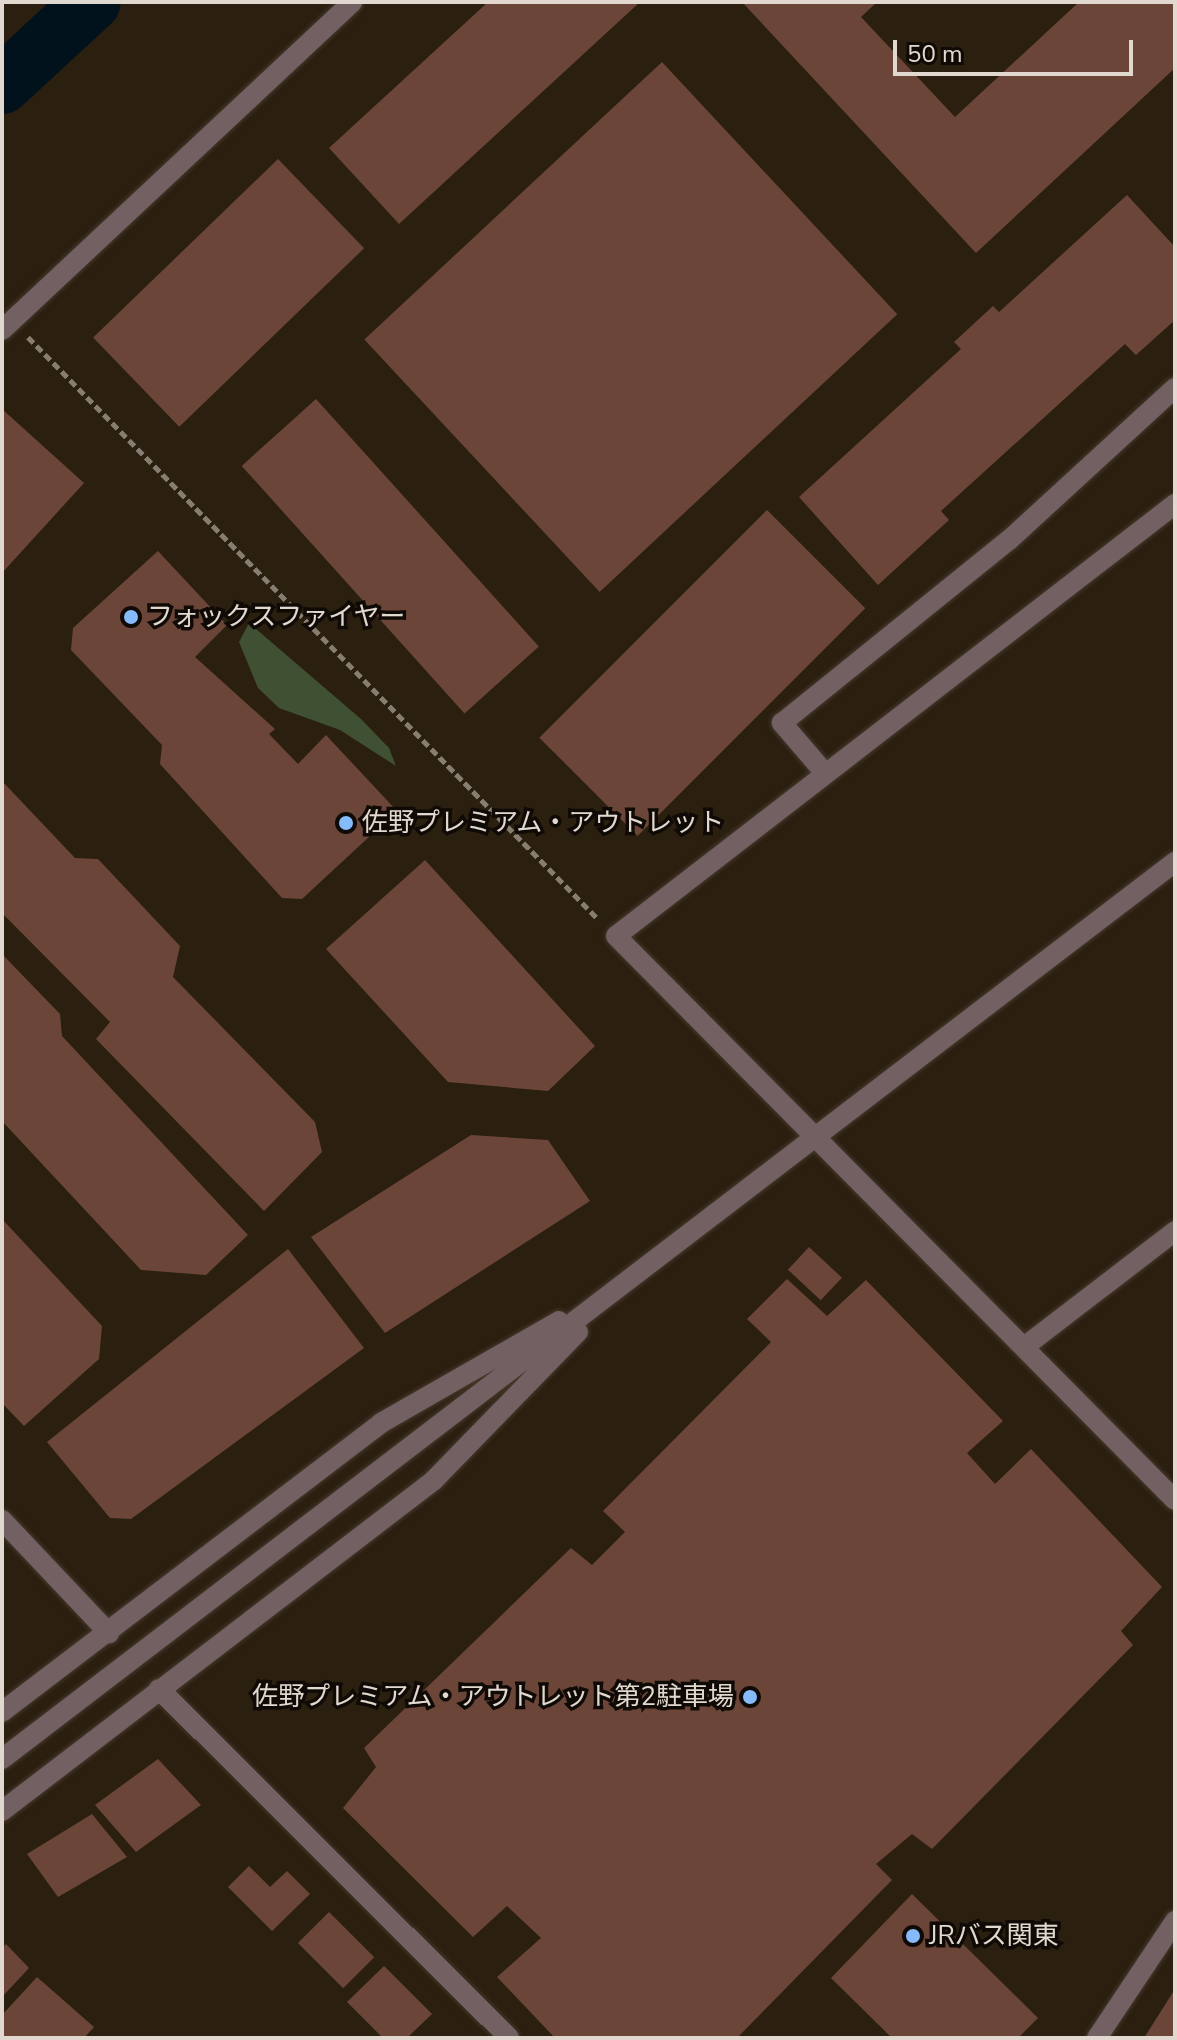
<!DOCTYPE html>
<html>
<head>
<meta charset="utf-8">
<style>
  body { margin:0 }
  #map { position:relative; width:1177px; height:2040px; overflow:hidden; background:#2b1f10; font-family:"Nunito Sans","Noto Sans JP",sans-serif }
  div>[style] { position:absolute }
  .green>* { inset:0; background:#405033 }
  .river>* { height:58px; margin:-29px; padding:0 29px; transform-origin:29px; border-radius:29px; background:#01121c }
  .building>* { inset:0; background:#6b4638; transform-origin:0 0 }
  .path>* { height:5px; margin-top:-2.5px; transform-origin:0; background:repeating-linear-gradient(90deg,#877d71 0 8px,transparent 0 12px) }
  .roads { filter:drop-shadow(0 0 2px #44392b) drop-shadow(0 0 2px #44392b) }
  .minor>* { height:20px; margin:-10px; padding:0 10px; transform-origin:10px; border-radius:10px; background:#736063 }
  .dots>* { width:22px; height:22px; translate:-50% -50%; box-sizing:border-box; border:4px solid #0f0a05; border-radius:50% }
  span { translate:-50% -50%; white-space:nowrap; text-align:center; line-height:1.15; -webkit-text-stroke:7px #0f0a05; paint-order:stroke }
  .poi-label { font-size:26px; color:#e1d8cf }
  .left { translate:0 -50%; text-align:left }
  .right { translate:-100% -50%; text-align:right }
  .frame { position:absolute; inset:0; border:4px solid #e1d8cf; pointer-events:none }
  .scale { position:absolute; left:893px; top:40px; width:240px; height:36px; box-sizing:border-box; border:4px solid #e1d8cf; border-top:0; padding-left:10px; font-size:24px; line-height:28px; white-space:nowrap; color:#e1d8cf; -webkit-text-stroke:6px #0f0a05; paint-order:stroke }
</style>
</head>
<body>
<div id="map">
  <div class="green">
    <div style="clip-path:polygon(249px 623px,361px 719px,389px 748px,396px 766px,340px 730px,279px 708px,258px 688px,239px 642px)"></div>
  </div>
  <div class="river">
    <div style="left:2px;top:85px;width:122px;rotate:-42.7deg"></div>
  </div>
  <div class="building">
    <div style="clip-path:polygon(488px 2px,640px 2px,399px 224px,329px 148px)"></div>
    <div style="clip-path:polygon(742px 2px,877px 2px,861px 17px,955px 117px,1079px 2px,1175px 2px,1175px 68px,976px 253px)"></div>
    <div style="left:662px;top:62px;width:345px;height:407px;rotate:47deg"></div>
    <div style="left:278px;top:159px;width:124px;height:257px;rotate:46deg"></div>
    <div style="clip-path:polygon(1127px 195px,1175px 247px,1175px 320px,1136px 355px,1125px 344px,941px 511px,949px 520px,878px 585px,799px 497px,961px 349px,954px 342px,993px 306px,999px 312px)"></div>
    <div style="left:316px;top:399px;width:333px;height:100px;rotate:48deg"></div>
    <div style="clip-path:polygon(2px 409px,84px 483px,2px 573px)"></div>
    <div style="left:767px;top:510px;width:139px;height:322px;rotate:45deg"></div>
    <div style="clip-path:polygon(158px 551px,227px 625px,195px 657px,275px 729px,269px 734px,298px 764px,326px 735px,397px 811px,302px 899px,282px 898px,160px 764px,162px 745px,71px 650px,73px 628px)"></div>
    <div style="clip-path:polygon(2px 781px,75px 858px,98px 859px,180px 946px,173px 977px,315px 1122px,322px 1152px,264px 1211px,96px 1039px,110px 1022px,2px 913px)"></div>
    <div style="clip-path:polygon(425px 860px,595px 1046px,548px 1091px,448px 1082px,326px 949px)"></div>
    <div style="clip-path:polygon(2px 954px,60px 1014px,62px 1036px,248px 1235px,206px 1275px,141px 1270px,2px 1121px)"></div>
    <div style="clip-path:polygon(471px 1135px,548px 1140px,590px 1201px,385px 1333px,311px 1237px)"></div>
    <div style="clip-path:polygon(2px 1219px,102px 1326px,99px 1359px,24px 1426px,2px 1403px)"></div>
    <div style="left:809px;top:1247px;width:45px;height:31px;rotate:43deg"></div>
    <div style="clip-path:polygon(288px 1249px,364px 1348px,131px 1519px,110px 1518px,47px 1442px)"></div>
    <div style="clip-path:polygon(787px 1279px,827px 1316px,866px 1280px,1003px 1421px,967px 1453px,995px 1484px,1031px 1449px,1162px 1587px,1121px 1631px,1133px 1645px,932px 1849px,912px 1834px,876px 1864px,892px 1880px,737px 2038px,555px 2038px,497px 1977px,541px 1938px,507px 1906px,473px 1937px,343px 1808px,376px 1767px,364px 1748px,571px 1548px,592px 1565px,625px 1532px,603px 1511px,771px 1342px,747px 1319px)"></div>
    <div style="clip-path:polygon(158px 1759px,201px 1805px,136px 1852px,95px 1805px)"></div>
    <div style="clip-path:polygon(92px 1814px,127px 1857px,58px 1897px,27px 1854px)"></div>
    <div style="clip-path:polygon(249px 1866px,270px 1887px,287px 1871px,310px 1894px,272px 1931px,228px 1887px)"></div>
    <div style="clip-path:polygon(912px 1894px,1038px 2018px,1018px 2038px,892px 2038px,831px 1978px)"></div>
    <div style="left:329px;top:1912px;width:64px;height:44px;rotate:45deg"></div>
    <div style="clip-path:polygon(6px 1944px,29px 1968px,2px 1997px,2px 1949px)"></div>
    <div style="clip-path:polygon(384px 1966px,432px 2014px,407px 2038px,383px 2038px,347px 2002px)"></div>
    <div style="clip-path:polygon(37px 1977px,94px 2027px,84px 2038px,2px 2036px,2px 2015px)"></div>
    <div style="clip-path:polygon(1175px 1989px,1175px 2038px,1144px 2038px)"></div>
  </div>
  <div class="path">
    <div style="left:28px;top:337px;width:815px;rotate:45.6deg"></div>
  </div>
  <div class="roads">
    <div class="minor">
      <div style="left:2px;top:330px;width:480px;rotate:-43.1deg"></div>
      <div style="left:1175px;top:504px;width:706px;rotate:142.3deg"></div>
      <div style="left:616px;top:936px;width:794px;rotate:45.26deg"></div>
      <div style="left:824px;top:772px;width:65px;rotate:-130.6deg"></div>
      <div style="left:782px;top:723px;width:292px;rotate:-38.9deg"></div>
      <div style="left:1009px;top:540px;width:225px;rotate:-42.5deg"></div>
      <div style="left:1024px;top:1347px;width:190px;rotate:-37.5deg"></div>
      <div style="left:2px;top:1520px;width:156px;rotate:46.6deg"></div>
      <div style="left:159px;top:1689px;width:494px;rotate:44.9deg"></div>
      <div style="left:2px;top:1712px;width:477px;rotate:-37.3deg"></div>
      <div style="left:381px;top:1423px;width:205px;rotate:-29.8deg"></div>
      <div style="left:2px;top:1759px;width:1477px;rotate:-37.41deg"></div>
      <div style="left:2px;top:1811px;width:543px;rotate:-37.44deg"></div>
      <div style="left:433px;top:1481px;width:208px;rotate:-45.8deg"></div>
      <div style="left:1097px;top:2038px;width:141px;rotate:-56.3deg"></div>
    </div>
  </div>
  <div class="dots">
    <div style="left:131px;top:617px;background:#85bbfb"></div>
    <div style="left:346px;top:823px;background:#85bbfb"></div>
    <div style="left:750px;top:1697px;background:#85bbfb"></div>
    <div style="left:913px;top:1936px;background:#85bbfb"></div>
  </div>
  <div class="poi-label">
    <span class="left" style="left:147px;top:617px">フォックスファイヤー</span>
    <span class="left" style="left:362px;top:823px">佐野プレミアム・アウトレット</span>
    <span class="right" style="left:734px;top:1697px">佐野プレミアム・アウトレット第2駐車場</span>
    <span class="left" style="left:929px;top:1936px">JRバス関東</span>
  </div>
  <div class="frame"></div>
  <div class="scale">50 m</div>
</div>
</body>
</html>
